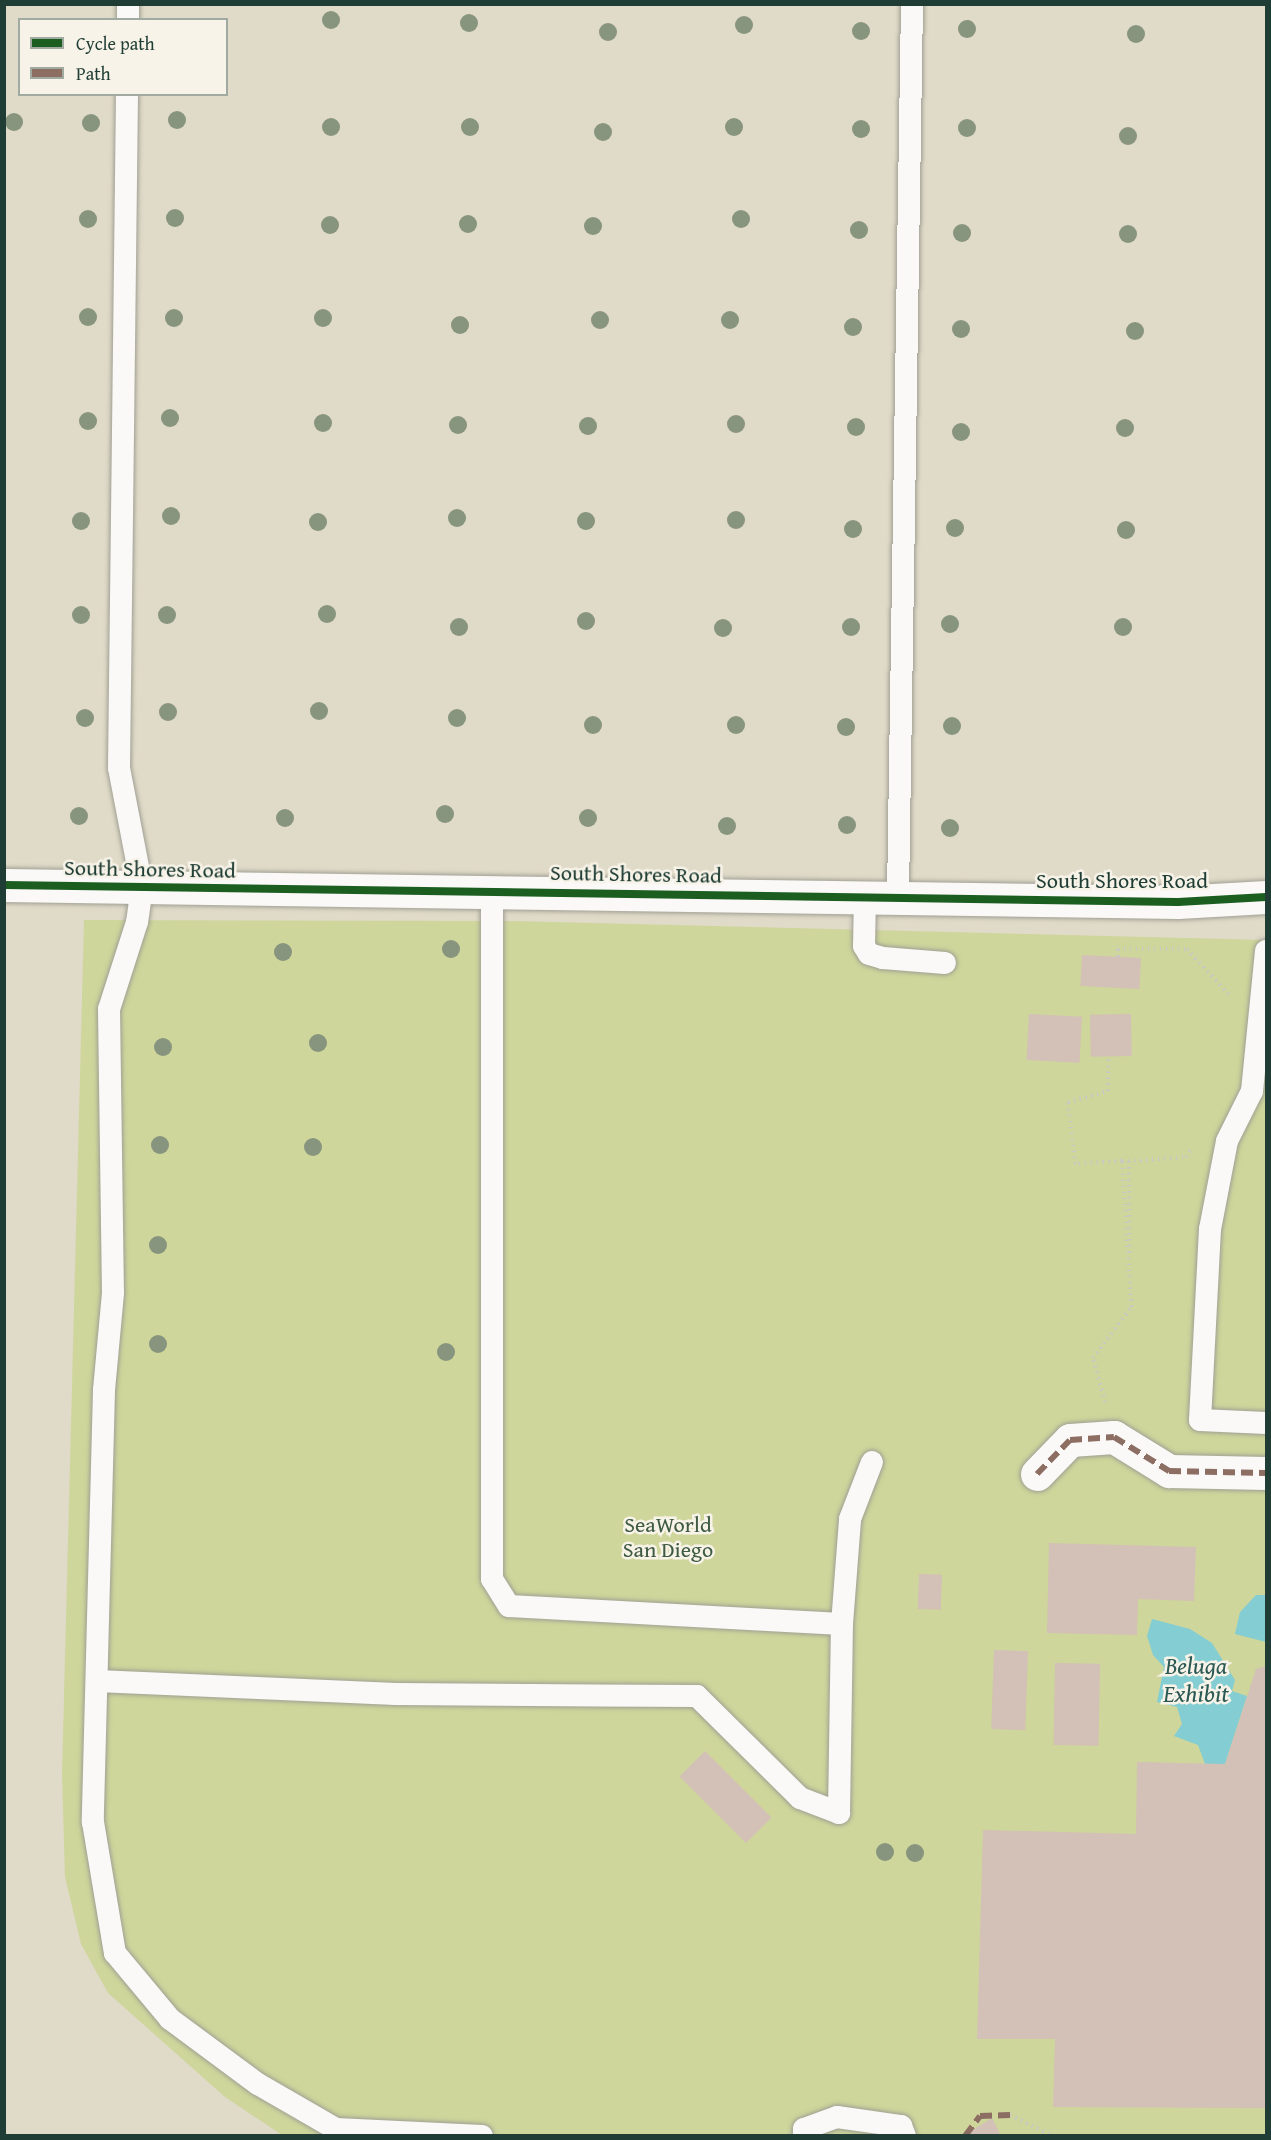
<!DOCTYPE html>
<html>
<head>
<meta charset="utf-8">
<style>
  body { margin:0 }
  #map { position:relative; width:1271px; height:2140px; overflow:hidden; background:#e0dac8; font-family:"Gentium Book Plus",serif }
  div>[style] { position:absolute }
  .green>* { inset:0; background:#ced69b }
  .water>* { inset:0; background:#84cdd2 }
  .building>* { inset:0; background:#d3c0b6; transform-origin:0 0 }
  .path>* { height:4px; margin-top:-2px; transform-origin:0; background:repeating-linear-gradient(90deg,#c8c9c4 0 1.5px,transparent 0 6px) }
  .roads { filter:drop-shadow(0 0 2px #a0a094) drop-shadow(0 0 2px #a0a094) }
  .service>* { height:22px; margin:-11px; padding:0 11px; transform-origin:11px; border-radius:11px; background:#faf9f7 }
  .pedestrian>* { height:33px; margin:-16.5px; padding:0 16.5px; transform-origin:16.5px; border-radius:16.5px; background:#faf9f7 }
  .minor>* { height:33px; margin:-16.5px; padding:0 16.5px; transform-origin:16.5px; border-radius:16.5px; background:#faf9f7 }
  .quiet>* { height:6px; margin-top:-3px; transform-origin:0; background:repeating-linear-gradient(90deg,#8d6e63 0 12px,transparent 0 18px) }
  .cycleway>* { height:8px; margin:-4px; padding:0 4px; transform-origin:4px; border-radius:4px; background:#1b5e20 }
  .trees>* { width:18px; height:18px; margin:-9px; border-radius:50%; background:#87947e }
  span { translate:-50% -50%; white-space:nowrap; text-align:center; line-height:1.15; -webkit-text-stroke:5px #f7f3e8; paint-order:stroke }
  .street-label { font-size:22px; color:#1f3d34 }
  .park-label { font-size:22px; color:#3f5b41 }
  .water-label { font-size:24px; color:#2b5954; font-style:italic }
  .frame { position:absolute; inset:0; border:6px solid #1f3d34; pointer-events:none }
  .legend { position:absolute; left:18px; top:18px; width:210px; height:78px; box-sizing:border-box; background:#f7f3e8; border:2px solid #a1aaa0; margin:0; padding:8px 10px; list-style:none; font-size:18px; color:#1f3d34 }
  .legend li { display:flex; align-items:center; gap:12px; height:30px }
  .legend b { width:30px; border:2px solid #a1aaa0 }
</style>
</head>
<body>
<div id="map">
  <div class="green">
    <div style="clip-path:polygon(84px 920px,512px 921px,1266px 940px,1266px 2135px,282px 2135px,225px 2097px,108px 1993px,81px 1944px,65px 1877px,62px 1774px)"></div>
  </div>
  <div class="water">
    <div style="clip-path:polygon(1256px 1595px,1266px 1595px,1266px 1642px,1235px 1634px,1240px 1612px)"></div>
    <div style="clip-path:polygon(1152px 1619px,1190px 1629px,1212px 1643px,1235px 1680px,1232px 1691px,1247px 1696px,1225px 1764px,1205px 1764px,1198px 1745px,1174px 1736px,1182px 1724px,1177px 1707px,1157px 1702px,1164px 1667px,1153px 1655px,1147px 1636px)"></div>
  </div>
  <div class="building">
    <div style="left:1082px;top:955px;width:59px;height:31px;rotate:3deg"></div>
    <div style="left:1029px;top:1014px;width:53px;height:46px;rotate:3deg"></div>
    <div style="left:1131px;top:1014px;width:42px;height:41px;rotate:89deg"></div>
    <div style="clip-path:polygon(1049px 1543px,1196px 1547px,1194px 1601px,1138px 1599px,1137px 1635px,1047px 1633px)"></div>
    <div style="left:919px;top:1574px;width:23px;height:35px;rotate:2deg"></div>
    <div style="left:994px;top:1650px;width:34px;height:79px;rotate:2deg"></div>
    <div style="left:1055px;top:1663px;width:45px;height:82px;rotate:1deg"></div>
    <div style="clip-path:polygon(1266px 1666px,1266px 2108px,1053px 2107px,1055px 2039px,977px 2039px,983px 1830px,1136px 1834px,1137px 1762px,1225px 1764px,1256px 1669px)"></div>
    <div style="left:705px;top:1751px;width:94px;height:36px;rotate:45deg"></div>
    <div style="clip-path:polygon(992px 2118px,1001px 2136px,963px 2136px,971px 2131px)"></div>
  </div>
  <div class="path">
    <div style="left:1118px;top:957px;width:8px;rotate:-90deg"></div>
    <div style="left:1118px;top:949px;width:69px"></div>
    <div style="left:1187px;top:949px;width:65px;rotate:47.5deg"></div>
    <div style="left:1122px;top:1161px;width:64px;rotate:-3.6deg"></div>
    <div style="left:1186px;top:1157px;width:9px;rotate:-58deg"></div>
    <div style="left:1129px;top:1161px;width:95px;rotate:89.4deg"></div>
    <div style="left:1105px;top:1402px;width:46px;rotate:-105.3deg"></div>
    <div style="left:1093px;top:1358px;width:64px;rotate:-53.3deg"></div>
    <div style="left:1131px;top:1307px;width:146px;rotate:-93.5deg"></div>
    <div style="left:1122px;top:1161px;width:47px;rotate:176.3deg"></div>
    <div style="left:1075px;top:1164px;width:62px;rotate:-96.4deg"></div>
    <div style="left:1068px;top:1102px;width:41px;rotate:-15.4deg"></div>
    <div style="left:1108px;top:1091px;width:35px;rotate:-88deg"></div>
    <div style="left:1010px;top:2115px;width:47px;rotate:26.6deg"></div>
  </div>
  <div class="roads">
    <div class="service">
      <div style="left:128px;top:20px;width:16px;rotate:-90deg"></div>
      <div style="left:127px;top:94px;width:674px;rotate:90.68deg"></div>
      <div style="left:119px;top:768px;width:121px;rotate:79.1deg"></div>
      <div style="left:142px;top:887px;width:35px;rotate:98deg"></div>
      <div style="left:137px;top:922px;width:91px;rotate:107.8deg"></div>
      <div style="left:109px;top:1009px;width:284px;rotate:89.2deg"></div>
      <div style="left:113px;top:1293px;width:97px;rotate:95.3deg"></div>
      <div style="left:104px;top:1390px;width:432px;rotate:91.5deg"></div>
      <div style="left:93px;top:1822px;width:133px;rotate:80.5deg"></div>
      <div style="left:115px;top:1953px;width:86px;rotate:50.2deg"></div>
      <div style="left:170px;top:2019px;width:109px;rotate:36.5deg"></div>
      <div style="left:258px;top:2084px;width:90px;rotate:30deg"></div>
      <div style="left:336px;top:2129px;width:146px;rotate:2.7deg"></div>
      <div style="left:492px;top:890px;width:689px;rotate:90deg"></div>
      <div style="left:492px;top:1579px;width:32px;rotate:58deg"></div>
      <div style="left:509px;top:1606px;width:333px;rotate:3.1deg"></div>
      <div style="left:865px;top:895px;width:51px;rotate:91.1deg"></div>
      <div style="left:864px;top:946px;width:9px;rotate:58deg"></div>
      <div style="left:869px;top:954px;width:15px;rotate:16deg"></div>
      <div style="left:883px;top:958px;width:62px;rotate:4.6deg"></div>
      <div style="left:898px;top:895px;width:891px;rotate:-89.1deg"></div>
      <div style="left:1266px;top:951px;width:141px;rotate:95.7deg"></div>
      <div style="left:1252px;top:1091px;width:56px;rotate:116.6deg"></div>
      <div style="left:1227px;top:1141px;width:90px;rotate:100.9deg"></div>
      <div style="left:1210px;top:1229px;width:191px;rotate:93deg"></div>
      <div style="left:1200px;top:1420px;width:66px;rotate:2.6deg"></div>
      <div style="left:97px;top:1681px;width:299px;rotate:2.5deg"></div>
      <div style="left:396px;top:1694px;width:301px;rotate:0.4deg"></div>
      <div style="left:697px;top:1696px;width:145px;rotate:44.7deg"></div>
      <div style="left:800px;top:1798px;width:42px;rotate:21deg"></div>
      <div style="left:839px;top:1813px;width:189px;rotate:-89.1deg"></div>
      <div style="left:842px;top:1624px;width:105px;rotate:-85.6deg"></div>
      <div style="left:850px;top:1519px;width:61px;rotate:-68.9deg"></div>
      <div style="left:804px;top:2136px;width:7px;rotate:-90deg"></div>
      <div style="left:804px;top:2129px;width:35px;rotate:-20deg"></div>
      <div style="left:837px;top:2117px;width:65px;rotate:8deg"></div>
      <div style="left:901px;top:2126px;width:11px;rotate:68deg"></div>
    </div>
    <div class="pedestrian">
      <div style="left:1037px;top:1474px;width:47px;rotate:-45.9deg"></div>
      <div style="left:1070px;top:1440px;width:44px;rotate:-3.9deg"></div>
      <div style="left:1114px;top:1437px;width:65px;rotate:31.7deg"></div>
      <div style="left:1169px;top:1471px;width:97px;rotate:1.2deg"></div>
    </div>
    <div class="minor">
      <div style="left:4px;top:885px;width:1174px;rotate:0.83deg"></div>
      <div style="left:1178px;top:902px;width:88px;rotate:-3.3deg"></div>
    </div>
  </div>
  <div class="quiet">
    <div style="left:1037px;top:1474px;width:47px;rotate:-45.9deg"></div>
    <div style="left:1070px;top:1440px;width:44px;rotate:-3.9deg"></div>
    <div style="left:1114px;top:1437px;width:65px;rotate:31.7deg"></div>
    <div style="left:1169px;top:1471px;width:97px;rotate:1.2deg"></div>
    <div style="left:965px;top:2136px;width:25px;rotate:-53deg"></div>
    <div style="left:980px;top:2116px;width:30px;rotate:-2deg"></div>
  </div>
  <div class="cycleway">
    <div style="left:4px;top:885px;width:1174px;rotate:0.83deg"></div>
    <div style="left:1178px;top:902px;width:88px;rotate:-3.3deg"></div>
  </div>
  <div class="trees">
    <div style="left:331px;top:20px"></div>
    <div style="left:469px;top:23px"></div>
    <div style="left:744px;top:25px"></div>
    <div style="left:967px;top:29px"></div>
    <div style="left:861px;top:31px"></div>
    <div style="left:608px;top:32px"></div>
    <div style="left:1136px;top:34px"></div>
    <div style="left:177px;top:120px"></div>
    <div style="left:14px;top:122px"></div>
    <div style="left:91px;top:123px"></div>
    <div style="left:331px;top:127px"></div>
    <div style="left:470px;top:127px"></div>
    <div style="left:734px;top:127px"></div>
    <div style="left:967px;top:128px"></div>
    <div style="left:861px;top:129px"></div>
    <div style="left:603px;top:132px"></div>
    <div style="left:1128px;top:136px"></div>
    <div style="left:175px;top:218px"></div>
    <div style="left:88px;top:219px"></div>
    <div style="left:741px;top:219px"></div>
    <div style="left:468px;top:224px"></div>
    <div style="left:330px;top:225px"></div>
    <div style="left:593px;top:226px"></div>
    <div style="left:859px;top:230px"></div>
    <div style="left:962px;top:233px"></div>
    <div style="left:1128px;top:234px"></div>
    <div style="left:88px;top:317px"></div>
    <div style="left:174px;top:318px"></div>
    <div style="left:323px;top:318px"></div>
    <div style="left:600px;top:320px"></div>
    <div style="left:730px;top:320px"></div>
    <div style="left:460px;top:325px"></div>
    <div style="left:853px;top:327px"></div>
    <div style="left:961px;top:329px"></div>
    <div style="left:1135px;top:331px"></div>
    <div style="left:170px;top:418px"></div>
    <div style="left:88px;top:421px"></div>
    <div style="left:323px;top:423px"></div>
    <div style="left:736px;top:424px"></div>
    <div style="left:458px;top:425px"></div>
    <div style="left:588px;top:426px"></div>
    <div style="left:856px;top:427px"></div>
    <div style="left:1125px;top:428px"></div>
    <div style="left:961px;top:432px"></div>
    <div style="left:171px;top:516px"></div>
    <div style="left:457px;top:518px"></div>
    <div style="left:736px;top:520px"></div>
    <div style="left:81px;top:521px"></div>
    <div style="left:586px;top:521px"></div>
    <div style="left:318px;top:522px"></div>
    <div style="left:955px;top:528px"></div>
    <div style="left:853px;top:529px"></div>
    <div style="left:1126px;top:530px"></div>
    <div style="left:327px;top:614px"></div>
    <div style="left:81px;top:615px"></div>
    <div style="left:167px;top:615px"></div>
    <div style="left:586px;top:621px"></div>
    <div style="left:950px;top:624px"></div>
    <div style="left:459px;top:627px"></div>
    <div style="left:851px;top:627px"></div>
    <div style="left:1123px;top:627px"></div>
    <div style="left:723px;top:628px"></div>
    <div style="left:319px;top:711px"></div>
    <div style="left:168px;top:712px"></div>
    <div style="left:85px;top:718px"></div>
    <div style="left:457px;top:718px"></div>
    <div style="left:593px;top:725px"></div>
    <div style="left:736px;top:725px"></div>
    <div style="left:952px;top:726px"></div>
    <div style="left:846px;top:727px"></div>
    <div style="left:445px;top:814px"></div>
    <div style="left:79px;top:816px"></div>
    <div style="left:285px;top:818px"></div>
    <div style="left:588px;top:818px"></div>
    <div style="left:847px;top:825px"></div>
    <div style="left:727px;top:826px"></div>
    <div style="left:950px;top:828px"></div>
    <div style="left:451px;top:949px"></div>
    <div style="left:283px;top:952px"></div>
    <div style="left:318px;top:1043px"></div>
    <div style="left:163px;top:1047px"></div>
    <div style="left:160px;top:1145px"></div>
    <div style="left:313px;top:1147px"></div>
    <div style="left:158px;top:1245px"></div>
    <div style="left:158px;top:1344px"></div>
    <div style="left:446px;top:1352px"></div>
    <div style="left:885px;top:1852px"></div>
    <div style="left:915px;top:1853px"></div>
  </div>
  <div class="street-label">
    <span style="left:150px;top:869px;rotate:1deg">South Shores Road</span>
    <span style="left:636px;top:874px;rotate:1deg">South Shores Road</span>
    <span style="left:1122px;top:881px">South Shores Road</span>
  </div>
  <div class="park-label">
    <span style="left:668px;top:1537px">SeaWorld<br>San Diego</span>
  </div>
  <div class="water-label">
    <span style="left:1196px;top:1680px">Beluga<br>Exhibit</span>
  </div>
  <div class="frame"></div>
  <ul class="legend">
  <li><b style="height:8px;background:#1b5e20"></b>Cycle path</li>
  <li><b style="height:8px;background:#8d6e63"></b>Path</li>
  </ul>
</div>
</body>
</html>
